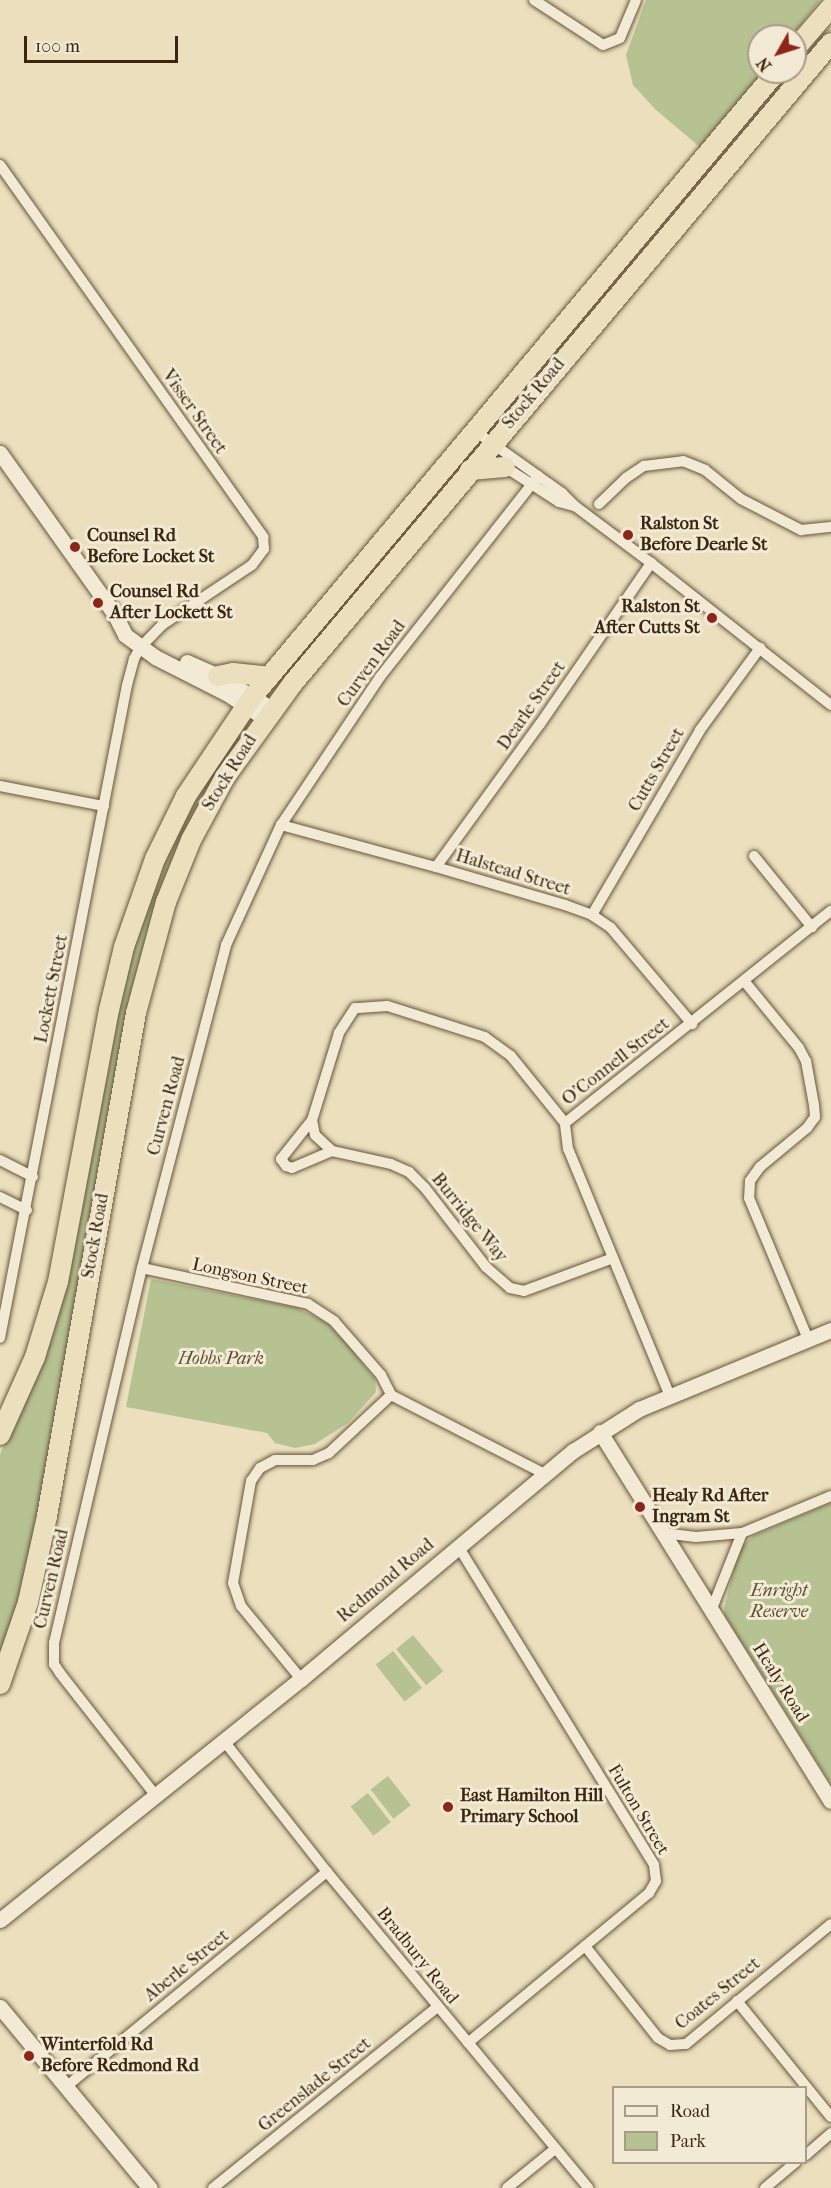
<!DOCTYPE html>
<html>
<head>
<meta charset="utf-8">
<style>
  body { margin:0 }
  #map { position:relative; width:831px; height:2188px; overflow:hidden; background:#ebdfbd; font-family:"IM FELL French Canon",serif }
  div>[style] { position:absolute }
  .green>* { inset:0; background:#b6c292; transform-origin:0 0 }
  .roads { filter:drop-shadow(0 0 2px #67553c) drop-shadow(0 0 2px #67553c) }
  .street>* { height:10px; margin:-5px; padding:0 5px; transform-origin:5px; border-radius:5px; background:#f2ead4 }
  .secondary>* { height:15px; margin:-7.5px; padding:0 7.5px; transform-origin:7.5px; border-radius:7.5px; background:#f2ead4 }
  .highway>* { height:20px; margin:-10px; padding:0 10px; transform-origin:10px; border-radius:10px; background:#ebdfbd }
  .dots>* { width:16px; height:16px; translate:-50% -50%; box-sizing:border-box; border:3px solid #f2ead4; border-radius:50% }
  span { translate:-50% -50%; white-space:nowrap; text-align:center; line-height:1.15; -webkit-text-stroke:6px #f2ead4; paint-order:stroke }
  .street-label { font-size:18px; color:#3b2711 }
  .poi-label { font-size:18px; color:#3b2711; font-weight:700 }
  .left { translate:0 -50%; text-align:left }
  .right { translate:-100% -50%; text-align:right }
  .park-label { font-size:18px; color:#5a4e31; font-style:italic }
  .legend { position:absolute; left:612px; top:2086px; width:195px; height:78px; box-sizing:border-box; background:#f2ead4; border:2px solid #a99c86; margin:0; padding:8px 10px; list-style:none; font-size:18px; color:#3b2711 }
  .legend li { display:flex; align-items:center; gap:12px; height:30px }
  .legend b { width:30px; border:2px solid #a99c86 }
  .north { position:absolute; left:747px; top:24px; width:60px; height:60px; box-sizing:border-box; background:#f2ead4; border:2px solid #a99c86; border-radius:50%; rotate:231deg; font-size:16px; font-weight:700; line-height:24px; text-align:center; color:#3b2711 }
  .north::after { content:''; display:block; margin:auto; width:21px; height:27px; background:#8f2418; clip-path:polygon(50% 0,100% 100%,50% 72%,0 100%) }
  .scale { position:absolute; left:24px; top:36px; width:154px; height:27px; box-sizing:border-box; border:3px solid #3b2711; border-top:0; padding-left:8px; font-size:18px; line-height:21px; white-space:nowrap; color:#3b2711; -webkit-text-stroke:4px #f2ead4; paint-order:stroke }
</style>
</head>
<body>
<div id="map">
  <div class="green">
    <div style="clip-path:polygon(646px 0,820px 0,792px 36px,759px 36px,759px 72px,764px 72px,702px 149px,655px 109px,633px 85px,626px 55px)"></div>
    <div style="clip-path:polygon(245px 719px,250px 721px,247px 729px,180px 848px,19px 1607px,0 1663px,0 1454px,41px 1368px,57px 1316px,73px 1255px,123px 981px,146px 901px,192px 800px)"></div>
    <div style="clip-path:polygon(151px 1279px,298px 1308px,327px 1323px,347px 1344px,375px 1379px,376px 1392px,348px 1423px,315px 1444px,295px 1448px,275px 1443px,267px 1433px,126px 1407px)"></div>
    <div style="clip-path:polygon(831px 1503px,831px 1784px,725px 1616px,724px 1608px,738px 1553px,743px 1545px,753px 1536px)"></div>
    <div style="left:413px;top:1635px;width:47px;height:22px;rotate:50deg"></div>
    <div style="left:393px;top:1651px;width:47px;height:22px;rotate:52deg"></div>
    <div style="left:388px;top:1776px;width:37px;height:22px;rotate:52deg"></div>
    <div style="left:368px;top:1793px;width:37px;height:22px;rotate:52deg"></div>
  </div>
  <div class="roads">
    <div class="street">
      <div style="left:534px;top:0;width:82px;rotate:33.1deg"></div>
      <div style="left:603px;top:45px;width:18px;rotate:-22deg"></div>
      <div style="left:620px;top:38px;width:41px;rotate:-67.2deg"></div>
      <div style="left:0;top:165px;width:456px;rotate:54.7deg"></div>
      <div style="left:263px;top:537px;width:12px;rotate:85deg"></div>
      <div style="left:264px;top:549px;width:20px;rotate:127deg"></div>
      <div style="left:252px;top:565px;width:108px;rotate:146.3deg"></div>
      <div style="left:162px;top:625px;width:32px;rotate:134deg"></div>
      <div style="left:140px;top:648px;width:13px;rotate:119deg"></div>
      <div style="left:134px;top:659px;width:27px;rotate:105deg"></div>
      <div style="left:127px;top:685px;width:665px;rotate:101.01deg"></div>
      <div style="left:475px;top:431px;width:107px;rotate:35.5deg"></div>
      <div style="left:562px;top:493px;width:18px;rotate:45deg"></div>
      <div style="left:575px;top:506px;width:95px;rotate:36.9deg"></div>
      <div style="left:651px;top:563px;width:229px;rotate:38.3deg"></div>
      <div style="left:502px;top:465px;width:68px;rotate:33deg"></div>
      <div style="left:559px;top:502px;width:16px;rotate:15deg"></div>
      <div style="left:599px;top:504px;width:37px;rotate:-44deg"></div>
      <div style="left:626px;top:478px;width:22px;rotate:-34deg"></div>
      <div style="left:644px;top:466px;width:39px;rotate:-7deg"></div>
      <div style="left:683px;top:461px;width:24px;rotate:22deg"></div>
      <div style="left:705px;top:470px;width:46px;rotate:38.9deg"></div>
      <div style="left:741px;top:499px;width:68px;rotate:27.3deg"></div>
      <div style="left:801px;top:530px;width:30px;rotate:-6deg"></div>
      <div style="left:0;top:786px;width:106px;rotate:10.9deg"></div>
      <div style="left:281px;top:825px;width:161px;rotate:15.2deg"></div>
      <div style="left:436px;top:867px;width:134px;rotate:16.4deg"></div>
      <div style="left:565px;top:905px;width:29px;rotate:20deg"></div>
      <div style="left:592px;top:915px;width:23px;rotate:34deg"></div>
      <div style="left:611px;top:928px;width:126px;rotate:49.8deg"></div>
      <div style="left:754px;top:856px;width:92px;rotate:50.8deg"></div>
      <div style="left:436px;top:867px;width:177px;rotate:-54deg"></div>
      <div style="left:540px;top:724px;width:196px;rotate:-55.4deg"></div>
      <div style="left:592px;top:915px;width:214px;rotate:-59.7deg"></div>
      <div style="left:700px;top:730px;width:102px;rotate:-53.8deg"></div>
      <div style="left:745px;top:982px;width:85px;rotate:50.7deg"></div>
      <div style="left:799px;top:1048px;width:15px;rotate:62deg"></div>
      <div style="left:806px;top:1061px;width:45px;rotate:79.7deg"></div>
      <div style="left:814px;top:1105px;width:12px;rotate:85deg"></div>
      <div style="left:815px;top:1117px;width:14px;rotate:126deg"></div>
      <div style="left:807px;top:1128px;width:61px;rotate:140.3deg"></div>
      <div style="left:760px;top:1167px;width:17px;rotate:126deg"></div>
      <div style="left:750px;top:1181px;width:17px;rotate:93deg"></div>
      <div style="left:749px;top:1198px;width:153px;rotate:67.3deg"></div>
      <div style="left:312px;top:1120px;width:50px;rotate:128.5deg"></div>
      <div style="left:281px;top:1159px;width:9px;rotate:54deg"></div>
      <div style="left:286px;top:1166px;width:6px;rotate:18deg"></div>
      <div style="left:292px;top:1168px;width:43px;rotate:-23deg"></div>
      <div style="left:565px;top:1123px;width:86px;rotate:-128.9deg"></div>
      <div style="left:511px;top:1056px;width:32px;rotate:-144deg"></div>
      <div style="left:485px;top:1037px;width:103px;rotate:-162.4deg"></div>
      <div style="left:387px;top:1006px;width:32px;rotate:176deg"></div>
      <div style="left:355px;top:1008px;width:30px;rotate:123deg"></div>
      <div style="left:339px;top:1033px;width:91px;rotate:107.2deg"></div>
      <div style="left:312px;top:1120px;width:15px;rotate:79deg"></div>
      <div style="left:315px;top:1135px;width:23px;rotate:43deg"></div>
      <div style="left:332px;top:1151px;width:60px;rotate:12.4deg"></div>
      <div style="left:391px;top:1164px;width:20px;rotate:24deg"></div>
      <div style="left:409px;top:1172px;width:23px;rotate:45deg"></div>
      <div style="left:425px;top:1188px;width:100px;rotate:52.3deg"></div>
      <div style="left:486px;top:1267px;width:32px;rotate:41deg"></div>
      <div style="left:510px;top:1288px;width:14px;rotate:12deg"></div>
      <div style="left:524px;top:1291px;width:95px;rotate:-20.3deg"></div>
      <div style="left:0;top:1160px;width:37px;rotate:27deg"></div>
      <div style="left:0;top:1197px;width:30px;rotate:26deg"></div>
      <div style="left:142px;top:1268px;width:170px;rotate:12.2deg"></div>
      <div style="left:308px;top:1304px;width:31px;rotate:33deg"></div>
      <div style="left:334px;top:1321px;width:72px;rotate:49deg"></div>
      <div style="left:381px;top:1375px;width:22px;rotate:63deg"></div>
      <div style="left:391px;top:1395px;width:173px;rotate:27.2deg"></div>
      <div style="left:670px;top:1396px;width:267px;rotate:-112.4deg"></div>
      <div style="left:568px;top:1149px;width:26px;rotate:-97deg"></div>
      <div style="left:565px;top:1123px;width:340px;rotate:-38.6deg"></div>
      <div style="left:663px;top:1533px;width:33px;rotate:7deg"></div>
      <div style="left:696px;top:1537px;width:46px;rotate:-5deg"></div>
      <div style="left:742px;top:1533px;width:96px;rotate:-22.6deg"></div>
      <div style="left:458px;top:1546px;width:374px;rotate:58.4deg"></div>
      <div style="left:654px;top:1865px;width:16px;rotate:83deg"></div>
      <div style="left:656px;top:1881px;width:14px;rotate:120deg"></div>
      <div style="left:649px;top:1893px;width:235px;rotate:140.4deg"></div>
      <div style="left:711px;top:1611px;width:84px;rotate:-68.3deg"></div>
      <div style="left:301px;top:1679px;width:94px;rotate:-129.4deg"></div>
      <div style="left:241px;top:1606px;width:24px;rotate:-109deg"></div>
      <div style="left:233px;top:1583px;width:104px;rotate:-80deg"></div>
      <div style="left:251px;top:1481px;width:16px;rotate:-55deg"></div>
      <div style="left:260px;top:1468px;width:17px;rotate:-28deg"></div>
      <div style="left:275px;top:1460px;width:38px"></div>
      <div style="left:313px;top:1460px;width:17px;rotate:-24deg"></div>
      <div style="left:329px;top:1453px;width:85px;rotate:-43.1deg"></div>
      <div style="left:224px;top:1741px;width:167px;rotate:51.8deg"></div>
      <div style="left:327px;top:1872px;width:410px;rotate:50.4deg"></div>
      <div style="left:156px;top:1796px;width:156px;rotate:-128deg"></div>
      <div style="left:60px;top:1673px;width:11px;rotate:-124deg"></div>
      <div style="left:54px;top:1664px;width:21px;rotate:-90deg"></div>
      <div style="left:54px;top:1643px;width:385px;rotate:-76.8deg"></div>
      <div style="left:142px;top:1268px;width:334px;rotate:-75.4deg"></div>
      <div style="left:226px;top:945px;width:132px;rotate:-65.4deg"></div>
      <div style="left:281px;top:825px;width:178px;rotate:-56.2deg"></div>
      <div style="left:380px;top:677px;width:256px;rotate:-51.8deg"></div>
      <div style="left:585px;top:1946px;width:117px;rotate:51.6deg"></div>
      <div style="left:658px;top:2038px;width:14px;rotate:30deg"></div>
      <div style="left:670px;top:2045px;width:16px;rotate:-4deg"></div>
      <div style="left:686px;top:2044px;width:188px;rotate:-39.6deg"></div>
      <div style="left:737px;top:2001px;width:149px;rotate:51deg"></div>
      <div style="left:67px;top:2086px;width:337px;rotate:-39.5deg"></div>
      <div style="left:806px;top:2155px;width:33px;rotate:-41deg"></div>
      <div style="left:213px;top:2188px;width:288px;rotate:-38.9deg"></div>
      <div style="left:507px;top:2188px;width:62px;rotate:-39.1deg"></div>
      <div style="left:765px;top:2188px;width:40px;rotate:-40deg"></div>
    </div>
    <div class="secondary">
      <div style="left:0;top:453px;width:199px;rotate:54.6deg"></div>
      <div style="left:115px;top:615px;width:22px;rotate:63deg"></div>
      <div style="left:125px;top:635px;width:37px;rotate:36deg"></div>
      <div style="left:155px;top:657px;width:80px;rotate:26.9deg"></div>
      <div style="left:226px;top:693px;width:46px;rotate:32.7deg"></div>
      <div style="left:187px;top:662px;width:34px;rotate:24deg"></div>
      <div style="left:218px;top:676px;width:63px;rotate:31.4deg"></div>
      <div style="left:600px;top:1432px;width:435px;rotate:58deg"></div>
      <div style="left:0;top:1920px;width:386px;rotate:-38.7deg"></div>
      <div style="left:301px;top:1679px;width:355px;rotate:-40deg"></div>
      <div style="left:573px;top:1451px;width:78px;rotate:-32.5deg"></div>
      <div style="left:639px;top:1409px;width:208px;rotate:-22.4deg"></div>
      <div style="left:0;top:2007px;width:235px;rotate:50.4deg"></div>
    </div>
    <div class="highway">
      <div style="left:795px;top:49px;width:55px;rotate:-49.4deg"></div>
      <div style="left:470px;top:470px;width:35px;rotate:-5deg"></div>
      <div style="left:218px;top:676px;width:15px;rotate:-11deg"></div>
      <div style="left:233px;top:673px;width:36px;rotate:6deg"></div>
      <div style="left:0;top:1435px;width:85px;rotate:-65.8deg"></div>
      <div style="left:35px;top:1357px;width:78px;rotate:-73deg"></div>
      <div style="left:58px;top:1282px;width:277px;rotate:-79.4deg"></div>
      <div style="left:109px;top:1010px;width:65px;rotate:-76.6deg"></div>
      <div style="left:124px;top:947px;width:93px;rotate:-70.6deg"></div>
      <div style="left:155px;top:859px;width:70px;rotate:-63.8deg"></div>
      <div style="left:186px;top:796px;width:120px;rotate:-56.2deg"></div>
      <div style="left:253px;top:696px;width:814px;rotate:-50.03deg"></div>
      <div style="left:0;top:1684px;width:87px;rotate:-71.1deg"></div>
      <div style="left:28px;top:1602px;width:88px;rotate:-77.5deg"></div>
      <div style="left:47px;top:1516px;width:511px;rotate:-79.97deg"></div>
      <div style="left:136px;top:1013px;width:115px;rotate:-74.9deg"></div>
      <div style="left:166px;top:902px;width:67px;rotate:-68deg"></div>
      <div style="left:191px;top:840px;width:72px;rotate:-61.6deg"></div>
      <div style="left:225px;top:777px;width:116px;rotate:-54.1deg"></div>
      <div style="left:293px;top:683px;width:836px;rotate:-49.95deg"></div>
    </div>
  </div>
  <div class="dots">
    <div style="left:628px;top:535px;background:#8f2418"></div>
    <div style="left:75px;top:547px;background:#8f2418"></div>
    <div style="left:98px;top:603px;background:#8f2418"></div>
    <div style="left:712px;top:618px;background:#8f2418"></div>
    <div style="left:640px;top:1507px;background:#8f2418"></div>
    <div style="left:448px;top:1807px;background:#8f2418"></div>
    <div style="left:29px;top:2056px;background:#8f2418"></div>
  </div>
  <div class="street-label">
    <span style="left:534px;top:394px;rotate:-50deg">Stock Road</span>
    <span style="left:194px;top:412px;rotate:55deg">Visser Street</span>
    <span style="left:372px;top:664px;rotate:-54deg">Curven Road</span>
    <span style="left:532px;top:706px;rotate:-55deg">Dearle Street</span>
    <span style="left:657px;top:770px;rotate:-60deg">Cutts Street</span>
    <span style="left:230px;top:773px;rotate:-58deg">Stock Road</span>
    <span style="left:513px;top:873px;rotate:17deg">Halstead Street</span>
    <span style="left:52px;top:989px;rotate:-79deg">Lockett Street</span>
    <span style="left:616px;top:1062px;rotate:-38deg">O'Connell Street</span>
    <span style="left:167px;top:1106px;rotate:-75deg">Curven Road</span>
    <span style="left:469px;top:1218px;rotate:51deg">Burridge Way</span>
    <span style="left:96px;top:1236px;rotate:-80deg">Stock Road</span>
    <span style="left:250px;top:1277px;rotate:12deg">Longson Street</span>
    <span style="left:52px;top:1579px;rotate:-77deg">Curven Road</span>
    <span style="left:386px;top:1581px;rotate:-40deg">Redmond Road</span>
    <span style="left:780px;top:1683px;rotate:58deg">Healy Road</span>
    <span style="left:638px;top:1810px;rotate:59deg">Fulton Street</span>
    <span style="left:417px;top:1956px;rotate:51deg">Bradbury Road</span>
    <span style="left:187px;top:1966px;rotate:-39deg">Aberle Street</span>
    <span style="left:718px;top:1994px;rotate:-39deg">Coates Street</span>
    <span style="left:315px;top:2085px;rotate:-39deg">Greenslade Street</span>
  </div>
  <div class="poi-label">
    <span class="left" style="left:640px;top:535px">Ralston St<br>Before Dearle St</span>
    <span class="left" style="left:87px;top:547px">Counsel Rd<br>Before Locket St</span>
    <span class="left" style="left:110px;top:603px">Counsel Rd<br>After Lockett St</span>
    <span class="right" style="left:700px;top:618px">Ralston St<br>After Cutts St</span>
    <span class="left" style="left:652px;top:1507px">Healy Rd After<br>Ingram St</span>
    <span class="left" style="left:460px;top:1807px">East Hamilton Hill<br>Primary School</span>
    <span class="left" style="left:41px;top:2056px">Winterfold Rd<br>Before Redmond Rd</span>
  </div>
  <div class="park-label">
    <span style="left:221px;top:1359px">Hobbs Park</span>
    <span style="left:779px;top:1602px">Enright<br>Reserve</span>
  </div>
  <ul class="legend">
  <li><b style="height:8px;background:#f2ead4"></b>Road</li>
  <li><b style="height:16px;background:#b6c292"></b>Park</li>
  </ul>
  <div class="north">N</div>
  <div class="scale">100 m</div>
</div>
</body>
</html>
